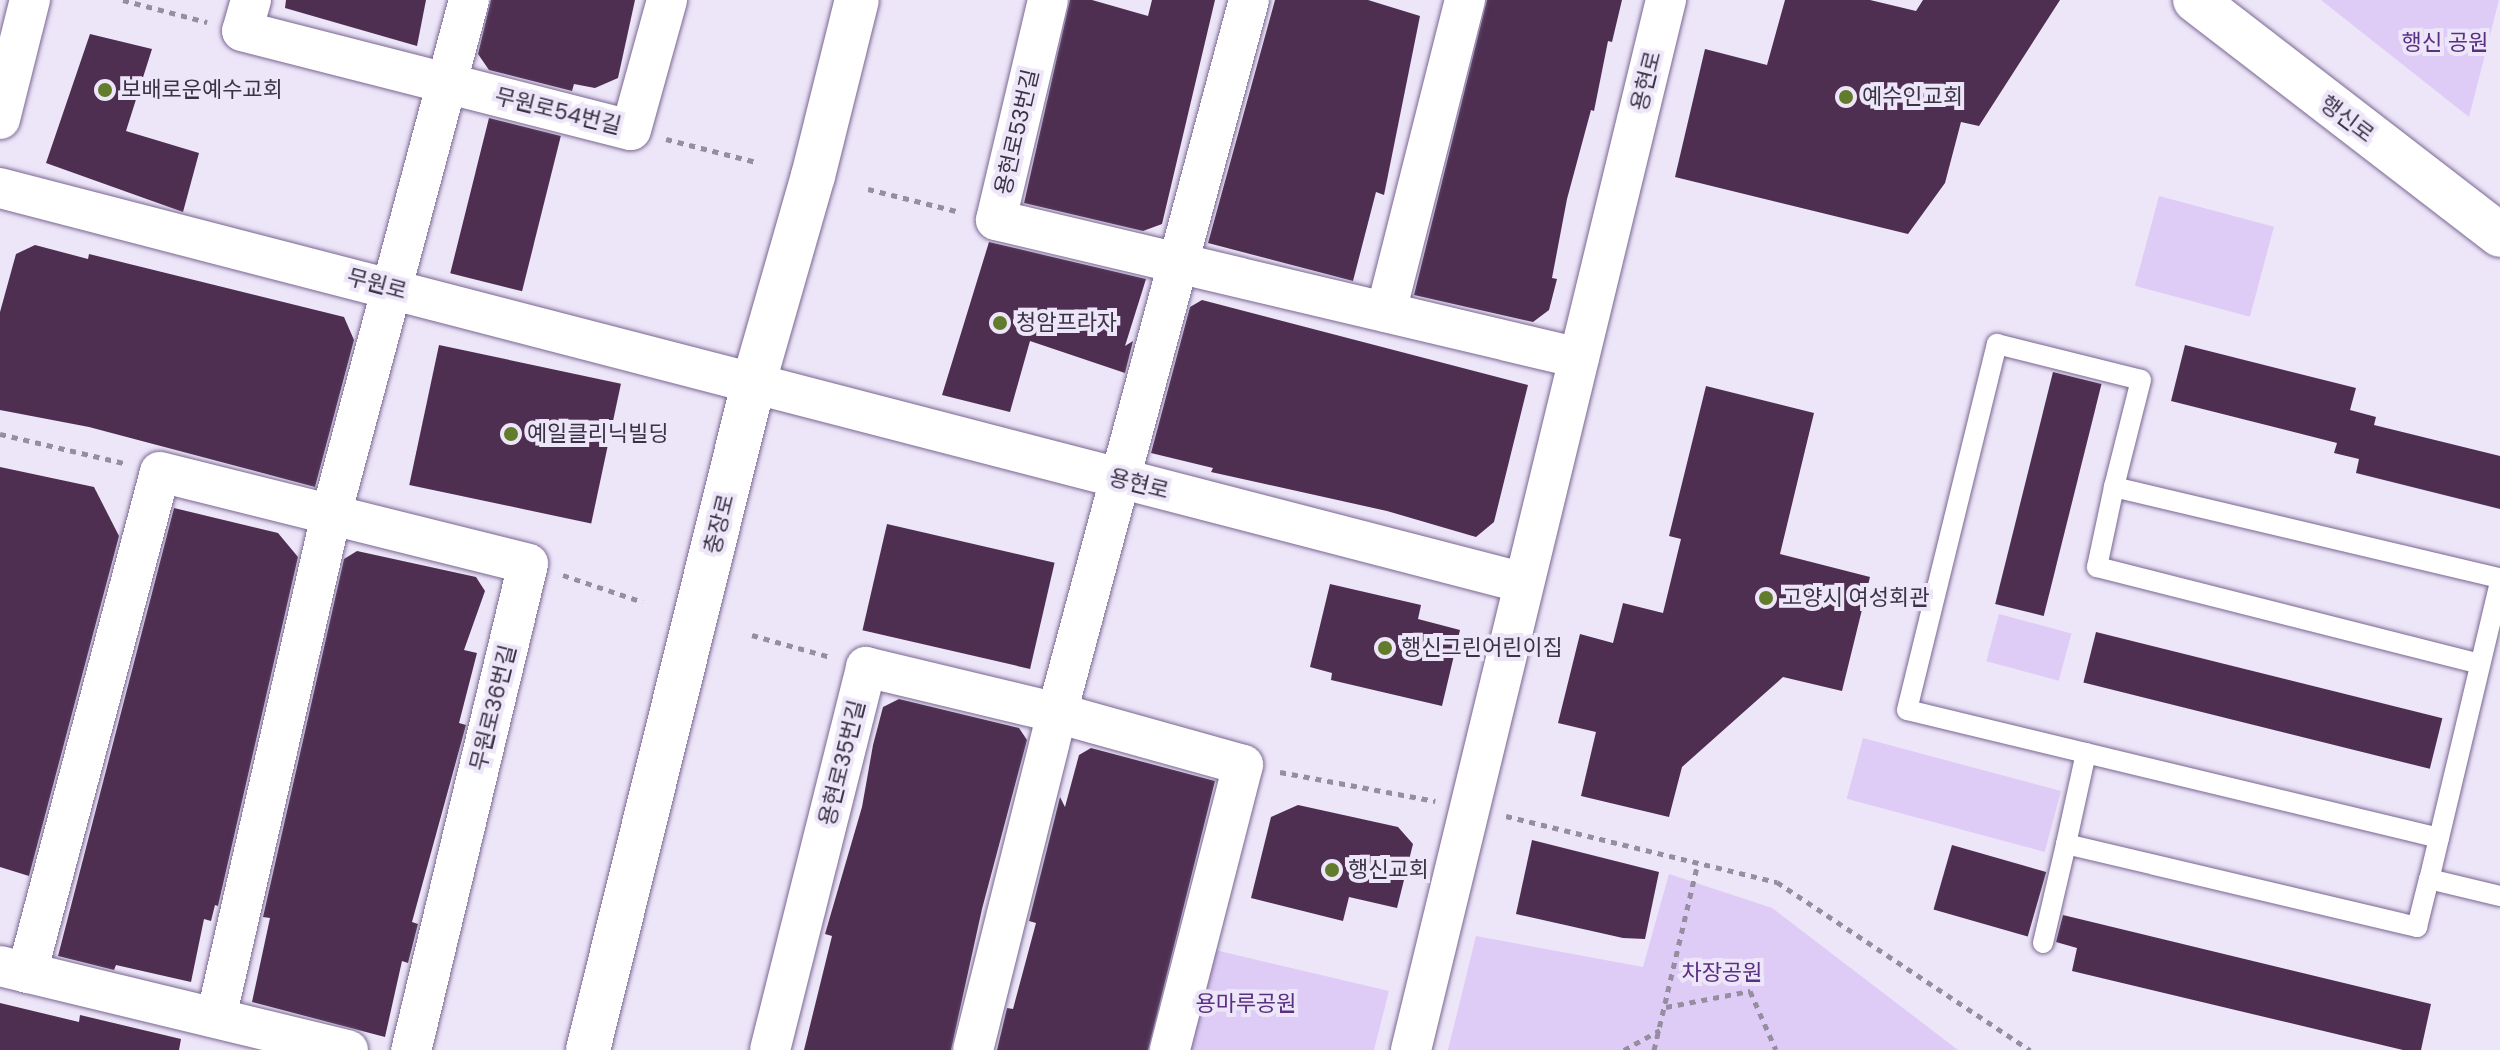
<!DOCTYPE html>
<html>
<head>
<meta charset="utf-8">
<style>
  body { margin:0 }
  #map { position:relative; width:2500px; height:1050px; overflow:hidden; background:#ede5f8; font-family:Poppins,"Noto Sans KR",sans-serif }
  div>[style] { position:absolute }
  .green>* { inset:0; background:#deccf7; transform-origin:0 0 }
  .building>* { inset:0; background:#4e2f51; transform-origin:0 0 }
  .path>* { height:5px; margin-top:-2.5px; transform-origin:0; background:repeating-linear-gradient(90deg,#958da0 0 6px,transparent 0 12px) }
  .roads { filter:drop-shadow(0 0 2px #796792) drop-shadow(0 0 2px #796792) }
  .lane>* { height:20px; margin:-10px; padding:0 10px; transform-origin:10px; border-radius:10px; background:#fff }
  .street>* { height:40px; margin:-20px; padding:0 20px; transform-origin:20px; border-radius:20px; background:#fff }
  .secondary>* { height:44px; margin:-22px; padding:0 22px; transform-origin:22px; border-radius:22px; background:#fff }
  .primary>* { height:44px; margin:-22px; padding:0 22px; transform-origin:22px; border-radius:22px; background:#fff }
  .dots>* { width:22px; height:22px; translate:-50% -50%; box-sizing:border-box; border:4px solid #ede5f8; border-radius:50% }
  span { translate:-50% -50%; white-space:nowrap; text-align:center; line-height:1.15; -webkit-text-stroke:8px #ede5f8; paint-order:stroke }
  .park-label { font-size:22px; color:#5a3083 }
  .street-label { font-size:22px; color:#3a3245 }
  .poi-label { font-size:22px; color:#3a3245 }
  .left { translate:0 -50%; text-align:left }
</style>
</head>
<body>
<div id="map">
  <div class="green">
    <div style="clip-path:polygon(2321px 0,2499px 0,2469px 117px)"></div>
    <div style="left:2159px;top:196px;width:119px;height:93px;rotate:15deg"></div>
    <div style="left:1999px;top:614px;width:75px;height:49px;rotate:15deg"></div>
    <div style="left:1863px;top:738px;width:205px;height:63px;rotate:15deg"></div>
    <div style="clip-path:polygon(1669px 874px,1772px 908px,1958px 1050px,1448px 1050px,1476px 936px,1643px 967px)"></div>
    <div style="clip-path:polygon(1211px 949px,1389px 991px,1374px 1050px,1183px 1050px)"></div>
  </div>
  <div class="building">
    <div style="clip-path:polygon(286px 0,426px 0,417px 46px,285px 8px)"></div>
    <div style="clip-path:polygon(491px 0,635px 0,618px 78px,595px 88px,574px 84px,572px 91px,489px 70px,478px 54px)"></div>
    <div style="clip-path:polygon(1070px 0,1092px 0,1148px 16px,1152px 0,1215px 0,1162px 224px,1143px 231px,1024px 203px)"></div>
    <div style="clip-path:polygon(1275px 0,1368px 0,1420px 16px,1384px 195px,1376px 192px,1353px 281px,1208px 243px)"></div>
    <div style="clip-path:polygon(1487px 0,1622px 0,1612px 42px,1608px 41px,1594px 111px,1591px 110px,1567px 199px,1552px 278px,1557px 279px,1549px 310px,1533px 322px,1414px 295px)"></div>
    <div style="clip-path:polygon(1785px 0,1870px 0,1916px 11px,1923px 0,2060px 0,1979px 126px,1961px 122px,1945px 183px,1908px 234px,1675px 177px,1705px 49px,1767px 65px)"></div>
    <div style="clip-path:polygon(90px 34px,152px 49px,126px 131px,199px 153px,183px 212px,46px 163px)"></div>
    <div style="left:489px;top:118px;width:74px;height:160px;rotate:14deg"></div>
    <div style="clip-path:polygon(989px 242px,1146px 279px,1125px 346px,1133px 341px,1125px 373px,1030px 341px,1010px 412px,942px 395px)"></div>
    <div style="clip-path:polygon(35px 245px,88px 259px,89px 254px,344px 317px,354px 340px,315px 487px,89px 427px,0 410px,0 312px,16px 254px)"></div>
    <div style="clip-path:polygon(1202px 300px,1528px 385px,1494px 522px,1476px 537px,1387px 511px,1211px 472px,1213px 468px,1151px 453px,1190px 307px)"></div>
    <div style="left:439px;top:345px;width:186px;height:143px;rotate:12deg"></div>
    <div style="clip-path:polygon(2185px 345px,2356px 388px,2350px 410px,2376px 417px,2374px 425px,2500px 456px,2500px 509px,2356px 473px,2359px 459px,2334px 453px,2337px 443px,2171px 401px)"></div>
    <div style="left:2053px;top:372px;width:50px;height:239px;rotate:14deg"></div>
    <div style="clip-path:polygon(1706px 386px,1814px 413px,1780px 554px,1870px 577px,1842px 691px,1783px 677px,1682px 767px,1669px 817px,1581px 796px,1596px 732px,1558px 723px,1580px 634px,1613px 643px,1623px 603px,1663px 613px,1681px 539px,1669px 536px)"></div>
    <div style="clip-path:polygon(0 467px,94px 487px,119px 536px,29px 876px,0 867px)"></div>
    <div style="clip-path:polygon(174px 508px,278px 533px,298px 557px,218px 906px,215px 905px,211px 921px,204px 919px,191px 982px,116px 965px,114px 970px,58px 956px)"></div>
    <div style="left:887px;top:524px;width:172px;height:109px;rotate:13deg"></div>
    <div style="clip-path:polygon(357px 551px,476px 577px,485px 591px,464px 650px,477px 653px,459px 723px,466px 725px,412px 922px,418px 924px,408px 963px,402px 961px,385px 1037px,252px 1002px,270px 918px,263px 917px,344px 559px)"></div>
    <div style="clip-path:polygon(1330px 584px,1421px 605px,1418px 619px,1460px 630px,1442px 706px,1331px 680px,1332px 673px,1310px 667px)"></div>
    <div style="left:2096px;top:632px;width:357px;height:52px;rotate:14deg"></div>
    <div style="clip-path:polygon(899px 699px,1019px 728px,1027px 740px,982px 909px,951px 1050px,804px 1050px,832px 936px,825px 934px,862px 807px,873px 745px,883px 707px)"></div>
    <div style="clip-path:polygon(1091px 748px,1215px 781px,1148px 1050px,997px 1050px,1007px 1008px,1013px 1009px,1036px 923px,1029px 921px,1060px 797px,1065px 807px,1079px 755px)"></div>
    <div style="clip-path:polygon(1298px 805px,1398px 827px,1413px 844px,1397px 908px,1349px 897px,1343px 921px,1251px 898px,1271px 817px)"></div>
    <div style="clip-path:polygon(1532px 840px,1659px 872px,1645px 939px,1623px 938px,1516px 914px)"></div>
    <div style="left:1952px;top:845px;width:98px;height:67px;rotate:16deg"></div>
    <div style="clip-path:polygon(2063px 915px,2431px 1004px,2421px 1050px,2403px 1050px,2072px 971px,2077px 948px,2056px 942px)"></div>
    <div style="clip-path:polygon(0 1003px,79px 1022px,80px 1015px,181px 1039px,179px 1050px,0 1050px)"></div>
  </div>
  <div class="path">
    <div style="left:123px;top:0;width:87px;rotate:14.7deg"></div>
    <div style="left:666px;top:139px;width:93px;rotate:14.3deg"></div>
    <div style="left:868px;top:189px;width:95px;rotate:14deg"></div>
    <div style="left:0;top:434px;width:127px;rotate:13.2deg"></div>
    <div style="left:563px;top:575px;width:84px;rotate:18.6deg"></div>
    <div style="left:752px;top:635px;width:82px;rotate:15.6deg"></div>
    <div style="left:1280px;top:772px;width:158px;rotate:10.6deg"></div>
    <div style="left:1506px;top:816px;width:279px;rotate:13.7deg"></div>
    <div style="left:1777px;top:882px;width:304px;rotate:33.6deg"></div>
    <div style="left:1666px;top:1007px;width:86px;rotate:-10.8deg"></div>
    <div style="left:1750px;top:991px;width:64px;rotate:66.2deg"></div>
    <div style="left:1624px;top:1050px;width:41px;rotate:-29.1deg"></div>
    <div style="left:1654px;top:1050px;width:192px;rotate:-76.8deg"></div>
  </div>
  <div class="roads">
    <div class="lane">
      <div style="left:2114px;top:487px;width:82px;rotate:102deg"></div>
      <div style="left:2097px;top:567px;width:395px;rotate:14.2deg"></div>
      <div style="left:2500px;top:582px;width:305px;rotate:103.4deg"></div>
      <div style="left:2429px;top:879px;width:73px;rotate:13.5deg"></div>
      <div style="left:2086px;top:753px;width:93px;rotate:102.4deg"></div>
      <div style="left:2066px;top:844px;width:361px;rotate:13.3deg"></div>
      <div style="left:2417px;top:927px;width:49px;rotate:-76deg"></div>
      <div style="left:2439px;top:838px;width:547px;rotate:-166.47deg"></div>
      <div style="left:1907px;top:710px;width:377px;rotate:-76.2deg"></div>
      <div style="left:1997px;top:344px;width:148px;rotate:14deg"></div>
      <div style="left:2141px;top:380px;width:110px;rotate:104.2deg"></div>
      <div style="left:2114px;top:487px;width:397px;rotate:13.3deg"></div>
      <div style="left:2043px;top:943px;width:102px;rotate:-76.9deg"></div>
    </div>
    <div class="street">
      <div style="left:251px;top:0;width:32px;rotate:106deg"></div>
      <div style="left:242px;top:31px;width:401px;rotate:14.3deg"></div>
      <div style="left:631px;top:130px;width:135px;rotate:-74.5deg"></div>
      <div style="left:1048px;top:0;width:226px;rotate:103.3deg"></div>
      <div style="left:996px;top:220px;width:599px;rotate:13.32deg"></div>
      <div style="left:0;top:119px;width:123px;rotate:-75.9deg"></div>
      <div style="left:0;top:188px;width:1574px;rotate:14.53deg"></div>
      <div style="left:1386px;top:312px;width:322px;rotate:-75.8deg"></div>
      <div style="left:0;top:966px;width:358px;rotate:13.6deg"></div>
      <div style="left:27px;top:973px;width:518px;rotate:-75.13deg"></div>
      <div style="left:160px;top:472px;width:379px;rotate:14deg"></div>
      <div style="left:528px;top:564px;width:500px;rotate:103.5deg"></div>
      <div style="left:216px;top:1018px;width:516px;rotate:-77.12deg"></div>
      <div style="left:331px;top:515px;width:533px;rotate:-75deg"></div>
      <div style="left:770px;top:1050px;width:395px;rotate:-75.9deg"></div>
      <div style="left:866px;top:667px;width:196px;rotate:13.5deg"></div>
      <div style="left:1057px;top:713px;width:193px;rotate:15.6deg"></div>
      <div style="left:1243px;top:765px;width:294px;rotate:104.4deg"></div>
      <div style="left:973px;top:1050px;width:347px;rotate:-76deg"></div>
      <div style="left:1057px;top:713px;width:738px;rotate:-74.93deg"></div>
      <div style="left:1411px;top:1050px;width:1081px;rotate:-76.35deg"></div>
    </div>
    <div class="secondary">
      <div style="left:2195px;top:0;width:385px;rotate:37.6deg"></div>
    </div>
    <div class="primary">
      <div style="left:588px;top:1050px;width:685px;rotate:-76.07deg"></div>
      <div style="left:753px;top:385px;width:217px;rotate:-74deg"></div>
      <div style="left:813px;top:176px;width:181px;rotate:-76deg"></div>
    </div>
  </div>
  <div class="dots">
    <div style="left:105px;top:90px;background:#637b2d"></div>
    <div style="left:1846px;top:97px;background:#637b2d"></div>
    <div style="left:1000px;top:323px;background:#637b2d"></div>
    <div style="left:511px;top:434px;background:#637b2d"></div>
    <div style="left:1766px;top:598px;background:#637b2d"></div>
    <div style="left:1385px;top:648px;background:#637b2d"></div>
    <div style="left:1332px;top:870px;background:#637b2d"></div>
  </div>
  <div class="park-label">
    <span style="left:2445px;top:43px">행신 공원</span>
    <span style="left:1722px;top:973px">차장공원</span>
    <span style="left:1246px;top:1004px">용마루공원</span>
  </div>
  <div class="street-label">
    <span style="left:1646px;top:81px;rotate:-76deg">용현로</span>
    <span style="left:558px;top:111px;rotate:14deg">무원로54번길</span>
    <span style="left:2347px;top:119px;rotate:37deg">행신로</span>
    <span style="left:1017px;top:132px;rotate:-77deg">용현로53번길</span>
    <span style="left:377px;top:284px;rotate:15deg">무원로</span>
    <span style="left:1139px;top:484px;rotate:14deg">용현로</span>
    <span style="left:719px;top:524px;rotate:-76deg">충장로</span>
    <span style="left:493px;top:708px;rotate:-76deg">무원로36번길</span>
    <span style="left:842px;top:763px;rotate:-76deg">용현로35번길</span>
  </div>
  <div class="poi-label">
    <span class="left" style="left:121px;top:90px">보배로운예수교회</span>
    <span class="left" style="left:1862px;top:97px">예수인교회</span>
    <span class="left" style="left:1016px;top:323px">청암프라자</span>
    <span class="left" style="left:527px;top:434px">예일클리닉빌딩</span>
    <span class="left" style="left:1782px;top:598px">고양시 여성회관</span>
    <span class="left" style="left:1401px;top:648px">행신그린어린이집</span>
    <span class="left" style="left:1348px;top:870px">행신교회</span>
  </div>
</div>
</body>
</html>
